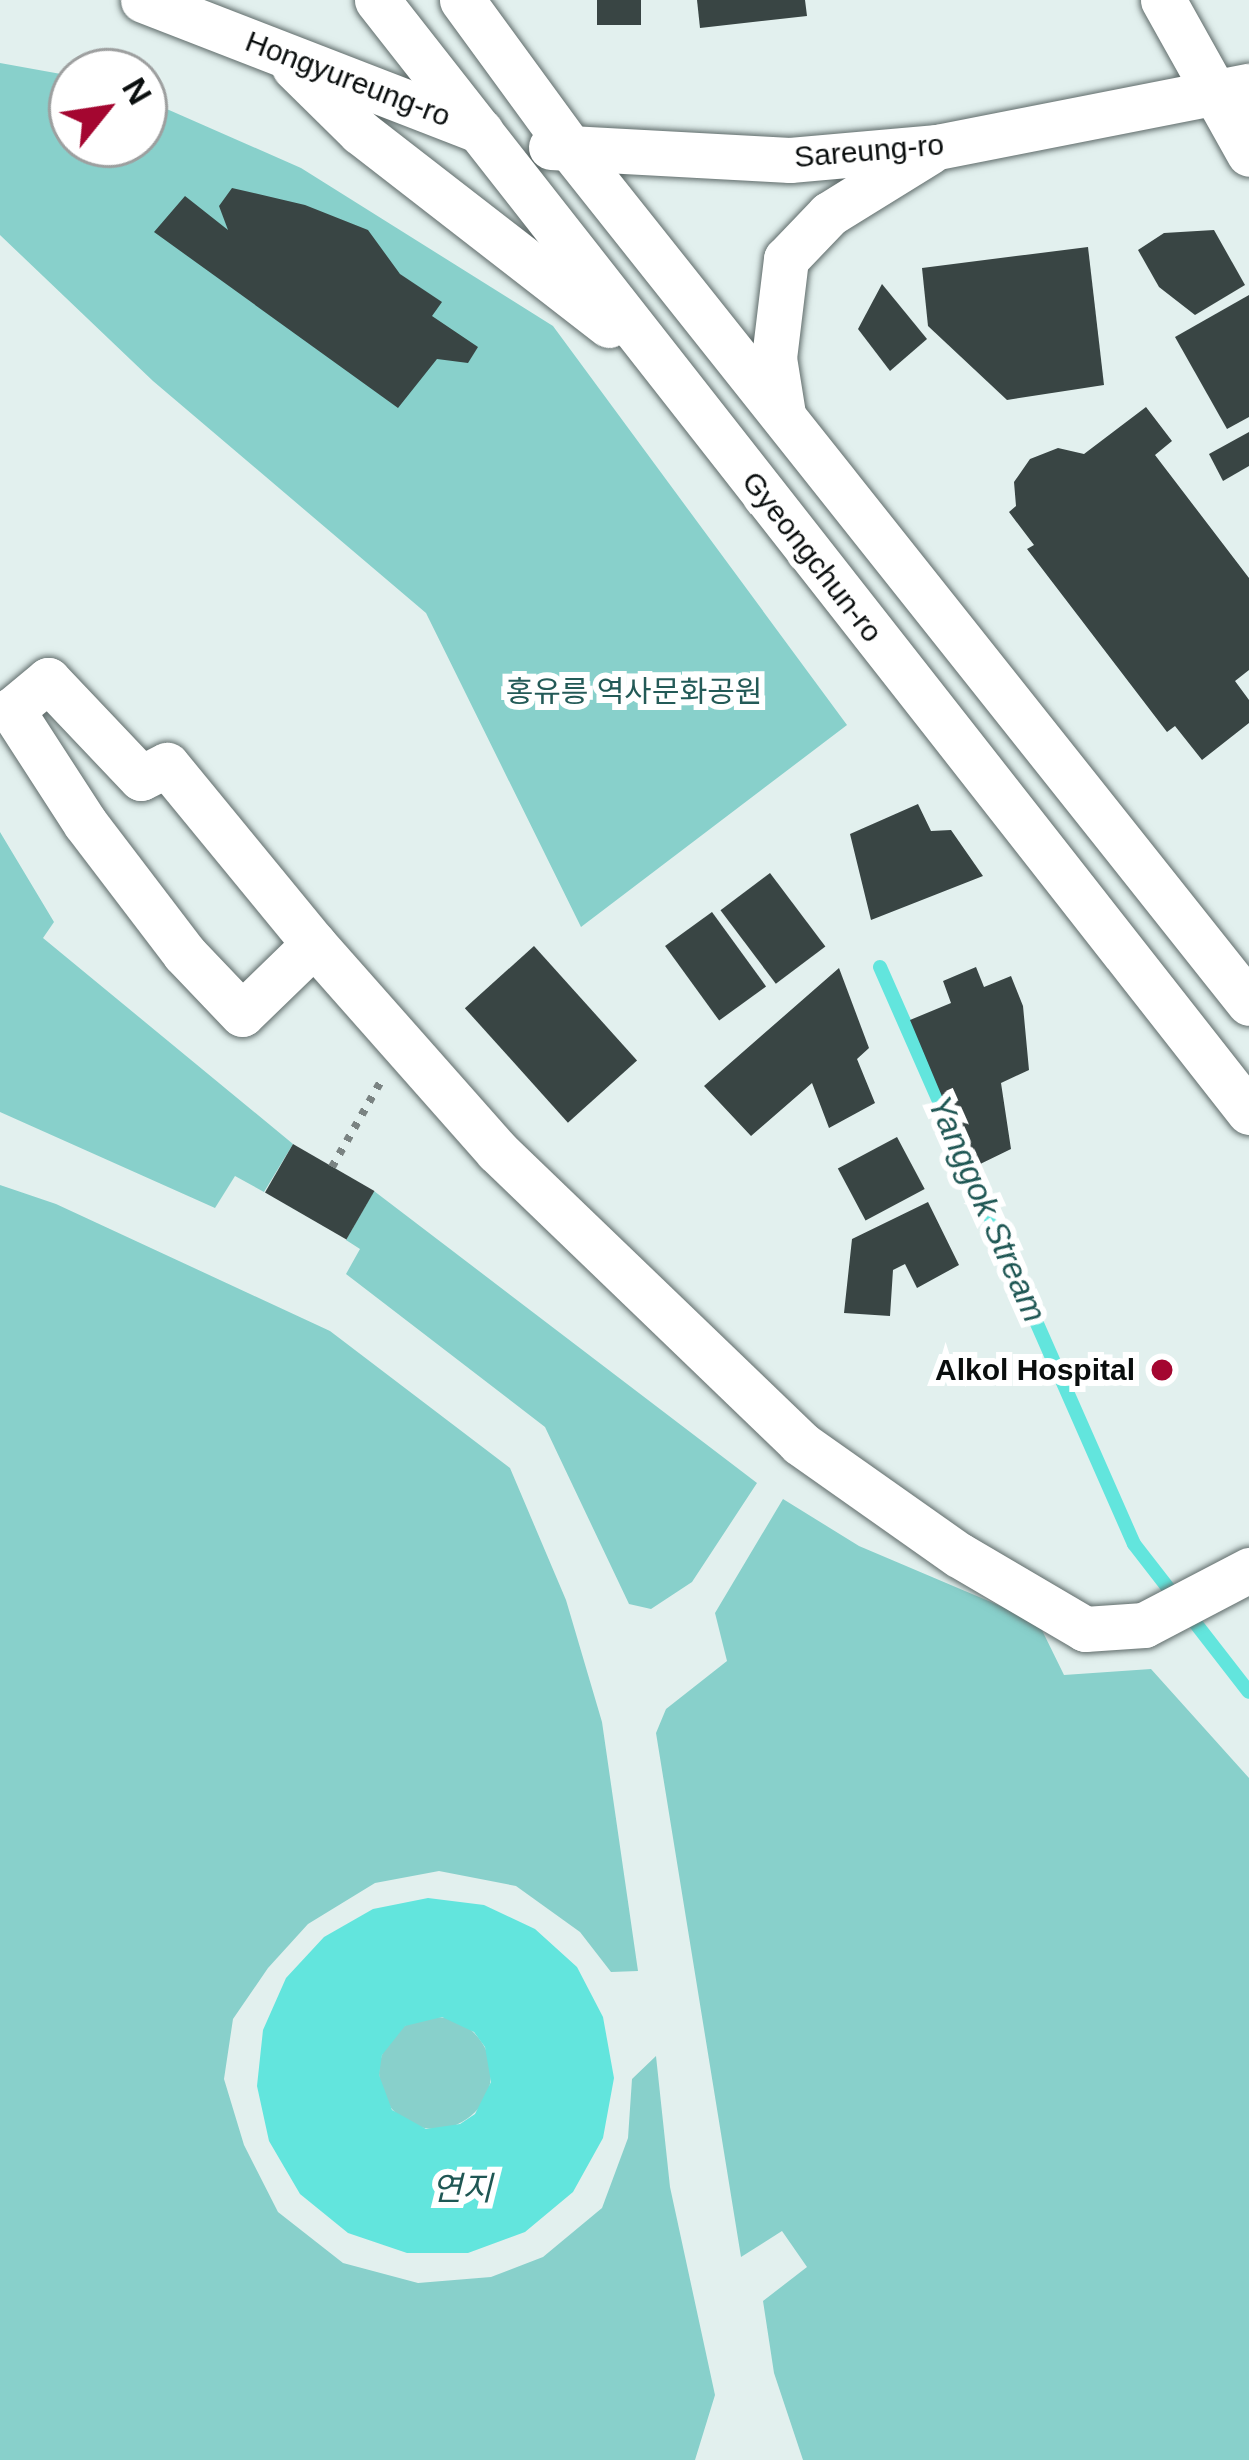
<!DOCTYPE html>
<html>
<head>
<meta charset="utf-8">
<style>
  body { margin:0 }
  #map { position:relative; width:1249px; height:2460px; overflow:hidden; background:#e2f0ee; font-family:Arial,"Noto Sans KR",sans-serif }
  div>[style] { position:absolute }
  .green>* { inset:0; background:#88d0cb }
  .round { border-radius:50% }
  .water>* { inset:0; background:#62e5dd }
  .stream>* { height:14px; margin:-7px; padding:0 7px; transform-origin:7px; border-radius:7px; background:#62e5dd }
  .building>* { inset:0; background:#394544; transform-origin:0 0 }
  .path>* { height:8px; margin-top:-4px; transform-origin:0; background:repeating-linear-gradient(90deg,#7a8382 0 6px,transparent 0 15px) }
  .roads { filter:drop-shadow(0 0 3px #5f6b6a) drop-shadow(0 0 3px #5f6b6a) }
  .minor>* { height:45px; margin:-22.5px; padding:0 22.5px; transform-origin:22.5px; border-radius:22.5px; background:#fff }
  .dots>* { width:33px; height:33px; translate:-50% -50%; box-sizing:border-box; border:6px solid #fff; border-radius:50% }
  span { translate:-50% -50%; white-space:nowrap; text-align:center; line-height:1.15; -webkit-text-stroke:12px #fff; paint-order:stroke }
  .street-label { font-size:30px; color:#0a0e0e }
  .park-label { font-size:30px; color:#235a57 }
  .poi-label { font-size:30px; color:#0a0e0e; font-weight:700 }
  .right { translate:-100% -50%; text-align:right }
  .water-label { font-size:33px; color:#1f5754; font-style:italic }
  .north { position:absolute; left:48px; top:48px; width:120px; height:120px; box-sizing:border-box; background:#fff; border:3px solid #9d9f9f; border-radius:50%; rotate:60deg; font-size:33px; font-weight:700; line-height:48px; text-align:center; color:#0a0e0e }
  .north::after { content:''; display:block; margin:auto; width:42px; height:54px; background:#a40630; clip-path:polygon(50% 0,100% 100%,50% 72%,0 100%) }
</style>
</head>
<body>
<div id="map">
  <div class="green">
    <div style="clip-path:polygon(0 63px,72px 76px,72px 144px,144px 144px,144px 99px,301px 168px,553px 326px,847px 725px,581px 927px,426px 613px,153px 381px,0 235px)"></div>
    <div style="clip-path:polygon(0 832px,54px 922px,43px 938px,293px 1144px,264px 1192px,235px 1176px,215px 1208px,0 1112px)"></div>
    <div style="clip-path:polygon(0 1185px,56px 1204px,330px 1331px,510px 1468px,566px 1600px,602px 1722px,638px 1971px,611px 1972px,580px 1932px,516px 1886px,439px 1871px,375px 1883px,308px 1924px,268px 1968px,233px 2019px,224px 2079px,244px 2145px,278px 2212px,343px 2263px,418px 2283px,491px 2277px,543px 2257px,602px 2208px,628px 2138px,632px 2079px,656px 2056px,670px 2187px,715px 2395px,695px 2460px,0 2460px)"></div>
    <div style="clip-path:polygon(374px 1191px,757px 1483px,692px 1582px,651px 1609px,629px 1604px,545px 1427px,346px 1274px,360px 1249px,346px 1240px)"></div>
    <div style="clip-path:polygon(783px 1499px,859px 1546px,1038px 1622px,1064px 1675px,1151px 1669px,1249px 1778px,1249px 2460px,803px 2460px,774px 2373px,763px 2301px,807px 2267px,782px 2231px,741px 2257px,656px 1733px,666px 1709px,727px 1661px,715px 1613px)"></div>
    <div class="round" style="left:379px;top:2017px;width:112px;height:112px"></div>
  </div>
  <div class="water">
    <div style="clip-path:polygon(evenodd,428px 1898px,484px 1905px,535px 1929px,577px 1967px,603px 2017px,614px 2078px,603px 2138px,573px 2192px,525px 2232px,468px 2253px,407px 2253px,348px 2233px,300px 2194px,269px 2141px,257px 2086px,263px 2030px,286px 1978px,324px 1937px,373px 1909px,428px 1898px,442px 2017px,474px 2032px,485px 2047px,491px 2082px,475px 2114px,460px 2124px,426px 2129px,392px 2110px,379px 2075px,382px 2055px,405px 2026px,442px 2017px)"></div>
  </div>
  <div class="stream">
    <div style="left:880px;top:967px;width:630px;rotate:66.24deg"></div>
    <div style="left:1134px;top:1544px;width:187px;rotate:52.2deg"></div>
  </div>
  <div class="building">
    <div style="left:597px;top:0;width:44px;height:25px"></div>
    <div style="clip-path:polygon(697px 0,805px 0,807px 16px,700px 28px)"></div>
    <div style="clip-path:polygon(232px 188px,305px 205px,368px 230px,400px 274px,442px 302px,432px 316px,478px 347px,468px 363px,437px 359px,398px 408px,154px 232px,185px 196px,228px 230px,219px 206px)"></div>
    <div style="clip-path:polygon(1214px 230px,1245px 285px,1195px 315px,1159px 287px,1138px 250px,1164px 233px)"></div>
    <div style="clip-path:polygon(1088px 247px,1104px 385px,1007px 400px,928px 326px,922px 268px)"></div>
    <div style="clip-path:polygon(882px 284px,927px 339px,890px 371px,858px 329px)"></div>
    <div style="clip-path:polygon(1249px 295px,1249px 417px,1227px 429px,1175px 337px)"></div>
    <div style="clip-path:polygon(1146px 407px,1172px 441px,1155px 455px,1249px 578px,1249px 670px,1235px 681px,1249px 700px,1249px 723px,1202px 760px,1175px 726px,1167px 732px,1027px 549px,1034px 545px,1009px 512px,1016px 506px,1014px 482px,1030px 459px,1058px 448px,1084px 454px)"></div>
    <div style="clip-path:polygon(1249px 432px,1249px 466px,1223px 481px,1209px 454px)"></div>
    <div style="clip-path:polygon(918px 804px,931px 831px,951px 830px,983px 876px,871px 920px,850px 834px)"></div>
    <div style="left:770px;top:873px;width:92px;height:62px;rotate:53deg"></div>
    <div style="left:712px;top:912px;width:92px;height:58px;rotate:54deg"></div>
    <div style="left:534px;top:946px;width:154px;height:93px;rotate:48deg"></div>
    <div style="clip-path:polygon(976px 967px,984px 987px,1011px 976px,1023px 1006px,1029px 1070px,1001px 1083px,1011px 1149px,972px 1168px,910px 1020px,951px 1003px,943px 981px)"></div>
    <div style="clip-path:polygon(839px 968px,869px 1048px,857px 1059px,875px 1103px,829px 1128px,812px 1083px,751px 1136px,704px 1086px)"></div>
    <div style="left:897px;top:1137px;width:59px;height:67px;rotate:62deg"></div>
    <div style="left:293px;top:1144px;width:94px;height:56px;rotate:30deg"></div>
    <div style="clip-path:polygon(928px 1202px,959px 1265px,917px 1288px,905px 1264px,893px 1270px,890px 1316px,844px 1313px,852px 1239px)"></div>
  </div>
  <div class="path">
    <div style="left:332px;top:1167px;width:99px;rotate:-60.3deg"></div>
  </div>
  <div class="roads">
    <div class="minor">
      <div style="left:143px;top:0;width:362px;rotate:21.2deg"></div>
      <div style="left:377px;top:0;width:1413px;rotate:51.9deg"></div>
      <div style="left:462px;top:0;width:187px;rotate:53.9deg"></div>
      <div style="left:572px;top:151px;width:1088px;rotate:51.53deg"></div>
      <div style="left:1163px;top:0;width:176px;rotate:60.8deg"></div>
      <div style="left:294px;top:67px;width:93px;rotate:44.6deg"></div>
      <div style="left:360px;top:132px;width:315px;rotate:37.8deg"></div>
      <div style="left:551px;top:147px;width:239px;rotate:3.1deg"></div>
      <div style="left:790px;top:160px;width:148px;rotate:-5.1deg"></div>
      <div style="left:937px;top:147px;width:318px;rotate:-11.1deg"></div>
      <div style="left:783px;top:414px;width:57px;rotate:-99.1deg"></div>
      <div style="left:774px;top:358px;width:100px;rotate:-83.1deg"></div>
      <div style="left:786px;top:259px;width:62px;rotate:-46.3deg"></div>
      <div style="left:829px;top:214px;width:118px;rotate:-31.8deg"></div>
      <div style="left:314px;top:944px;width:100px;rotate:135.8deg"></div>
      <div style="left:242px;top:1014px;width:84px;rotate:-133.6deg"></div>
      <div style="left:184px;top:953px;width:163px;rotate:-127.3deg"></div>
      <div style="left:85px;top:823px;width:135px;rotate:-122.9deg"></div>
      <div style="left:12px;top:710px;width:47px;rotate:-39.8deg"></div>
      <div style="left:48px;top:680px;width:135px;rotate:46.5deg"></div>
      <div style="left:141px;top:778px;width:29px;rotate:-27deg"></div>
      <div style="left:167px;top:765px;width:232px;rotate:50.6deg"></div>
      <div style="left:314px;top:944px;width:276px;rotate:48.5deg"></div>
      <div style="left:497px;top:1151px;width:421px;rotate:43.9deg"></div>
      <div style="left:800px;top:1443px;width:194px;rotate:35.2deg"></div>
      <div style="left:959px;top:1555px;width:146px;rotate:30.4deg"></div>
      <div style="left:1085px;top:1629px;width:59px;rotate:-3.9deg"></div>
      <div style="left:1144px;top:1625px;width:119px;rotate:-27.6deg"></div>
    </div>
  </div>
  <div class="dots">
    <div style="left:1162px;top:1370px;background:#a40630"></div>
  </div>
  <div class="street-label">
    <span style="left:348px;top:79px;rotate:21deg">Hongyureung-ro</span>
    <span style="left:869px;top:151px;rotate:-5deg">Sareung-ro</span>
    <span style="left:812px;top:557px;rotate:52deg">Gyeongchun-ro</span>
  </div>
  <div class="park-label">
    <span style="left:634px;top:692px">홍유릉 역사문화공원</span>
  </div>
  <div class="poi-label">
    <span class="right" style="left:1135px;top:1370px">Alkol Hospital</span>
  </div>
  <div class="water-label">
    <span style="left:987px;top:1209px;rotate:66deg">Yanggok Stream</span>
    <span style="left:462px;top:2189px">연지</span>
  </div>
  <div class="north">N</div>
</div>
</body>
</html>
